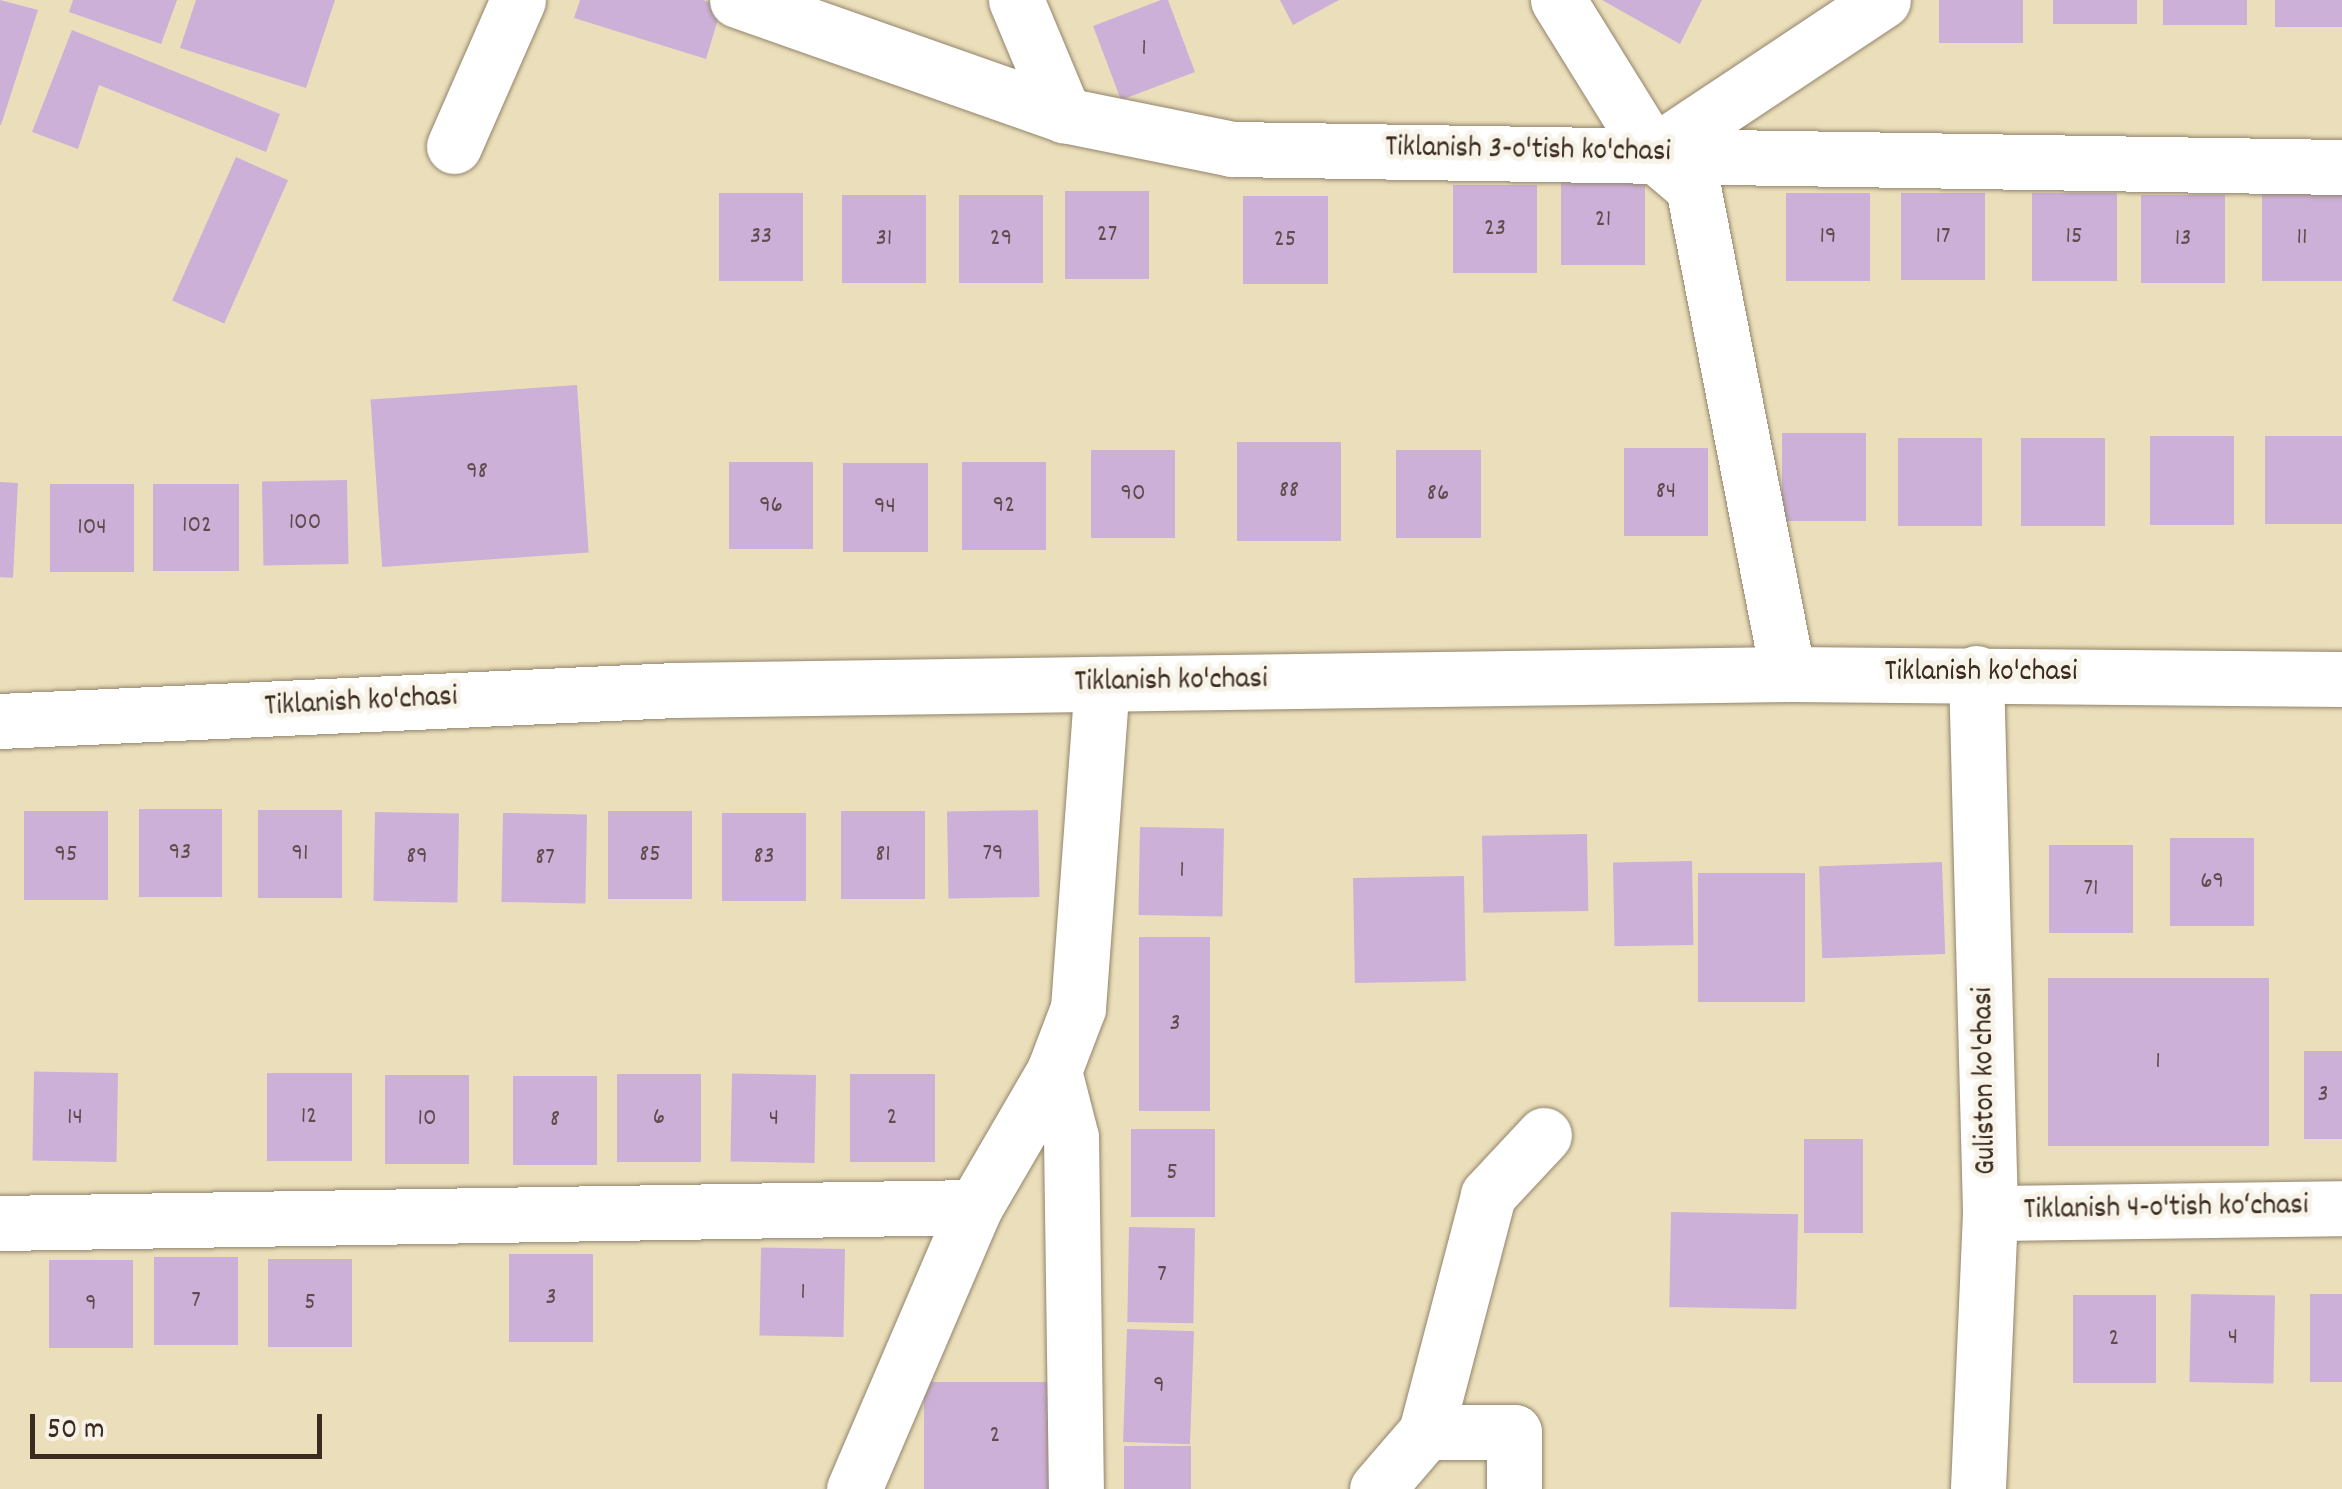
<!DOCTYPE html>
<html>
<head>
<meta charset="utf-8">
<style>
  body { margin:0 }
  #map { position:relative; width:2342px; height:1489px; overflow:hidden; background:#ebdfbb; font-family:Dekko,sans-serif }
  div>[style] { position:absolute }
  .building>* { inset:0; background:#ccb0d8; transform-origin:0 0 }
  .roads { filter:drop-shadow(0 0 2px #93846c) drop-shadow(0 0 2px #93846c) }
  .minor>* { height:55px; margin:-27.5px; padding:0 27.5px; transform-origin:27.5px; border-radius:27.5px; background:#fff }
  span { translate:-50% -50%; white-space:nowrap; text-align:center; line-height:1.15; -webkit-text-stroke:10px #f7f3e8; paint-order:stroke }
  .number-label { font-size:25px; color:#5f4c4c }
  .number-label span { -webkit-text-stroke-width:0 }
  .street-label { font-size:30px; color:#3b2a1e }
  .scale { position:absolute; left:30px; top:1414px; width:292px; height:45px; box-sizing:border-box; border:5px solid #3b2a1e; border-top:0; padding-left:12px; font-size:30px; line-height:35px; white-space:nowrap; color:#3b2a1e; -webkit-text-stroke:8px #f7f3e8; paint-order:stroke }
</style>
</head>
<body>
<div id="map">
  <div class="building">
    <div style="clip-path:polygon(0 0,38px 10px,1px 125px,0 125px)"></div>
    <div style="clip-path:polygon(73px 0,177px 0,161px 44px,69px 12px)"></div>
    <div style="clip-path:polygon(196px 0,335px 0,306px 88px,180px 48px)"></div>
    <div style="clip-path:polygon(580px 0,703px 0,722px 6px,706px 59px,574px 18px)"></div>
    <div style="clip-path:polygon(1161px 0,1168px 0,1195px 72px,1121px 100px,1093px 26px)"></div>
    <div style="clip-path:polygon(1280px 0,1339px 0,1293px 25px)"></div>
    <div style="clip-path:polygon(1602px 0,1702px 0,1680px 44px)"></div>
    <div style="left:1939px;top:0;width:84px;height:43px"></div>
    <div style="left:2053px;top:0;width:84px;height:24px"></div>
    <div style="left:2163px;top:0;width:84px;height:25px"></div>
    <div style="left:2275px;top:0;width:67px;height:27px"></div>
    <div style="clip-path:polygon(72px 30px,280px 114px,266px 152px,99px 85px,78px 149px,32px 132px)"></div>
    <div style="left:236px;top:157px;width:57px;height:157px;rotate:24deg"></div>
    <div style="left:1561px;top:176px;width:84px;height:89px"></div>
    <div style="left:1453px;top:185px;width:84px;height:88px"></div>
    <div style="left:1065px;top:191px;width:84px;height:88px"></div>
    <div style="left:719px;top:193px;width:84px;height:88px"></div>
    <div style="left:1786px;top:193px;width:84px;height:88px"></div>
    <div style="left:1901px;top:193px;width:84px;height:87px"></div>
    <div style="left:2032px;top:193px;width:85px;height:88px"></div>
    <div style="left:2262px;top:194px;width:80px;height:87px"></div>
    <div style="left:842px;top:195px;width:84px;height:88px"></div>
    <div style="left:959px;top:195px;width:84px;height:88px"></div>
    <div style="left:2141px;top:195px;width:84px;height:88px"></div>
    <div style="left:1243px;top:196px;width:85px;height:88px"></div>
    <div style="left:577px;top:385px;width:168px;height:207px;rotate:86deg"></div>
    <div style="left:1782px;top:433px;width:84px;height:88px"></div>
    <div style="left:2150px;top:436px;width:84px;height:89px"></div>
    <div style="left:2265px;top:436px;width:77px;height:88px"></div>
    <div style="left:1898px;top:438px;width:84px;height:88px"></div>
    <div style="left:2021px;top:438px;width:84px;height:88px"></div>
    <div style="left:1237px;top:442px;width:104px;height:99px"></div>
    <div style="left:1624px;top:448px;width:84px;height:88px"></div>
    <div style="left:1091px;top:450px;width:84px;height:88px"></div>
    <div style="left:1396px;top:450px;width:85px;height:88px"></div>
    <div style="left:729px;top:462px;width:84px;height:87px"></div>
    <div style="left:962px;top:462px;width:84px;height:88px"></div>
    <div style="left:843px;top:463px;width:85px;height:89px"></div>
    <div style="left:347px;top:480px;width:84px;height:85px;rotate:89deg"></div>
    <div style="left:0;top:482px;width:18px;height:95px;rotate:3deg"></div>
    <div style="left:50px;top:484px;width:84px;height:88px"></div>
    <div style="left:153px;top:484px;width:86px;height:87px"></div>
    <div style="left:139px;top:809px;width:83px;height:88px"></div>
    <div style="left:258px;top:810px;width:84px;height:88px"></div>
    <div style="left:1038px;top:810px;width:87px;height:91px;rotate:89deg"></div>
    <div style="left:24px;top:811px;width:84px;height:89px"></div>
    <div style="left:608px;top:811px;width:84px;height:88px"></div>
    <div style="left:841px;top:811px;width:84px;height:88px"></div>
    <div style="left:375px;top:812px;width:84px;height:89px;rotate:1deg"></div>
    <div style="left:503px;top:813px;width:84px;height:89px;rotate:1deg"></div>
    <div style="left:722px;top:813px;width:84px;height:88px"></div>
    <div style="left:1140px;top:827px;width:84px;height:88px;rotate:1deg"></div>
    <div style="left:1587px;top:834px;width:77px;height:105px;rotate:89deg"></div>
    <div style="left:2170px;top:838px;width:84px;height:88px"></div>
    <div style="left:2049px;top:845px;width:84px;height:88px"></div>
    <div style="left:1692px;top:861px;width:84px;height:79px;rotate:89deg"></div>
    <div style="left:1942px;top:862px;width:92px;height:123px;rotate:88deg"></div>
    <div style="left:1698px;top:873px;width:107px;height:129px"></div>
    <div style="left:1464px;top:876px;width:105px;height:111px;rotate:89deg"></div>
    <div style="left:1139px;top:937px;width:71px;height:174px"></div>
    <div style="left:2048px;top:978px;width:221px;height:168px"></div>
    <div style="left:2304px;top:1051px;width:38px;height:88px"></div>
    <div style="left:118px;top:1073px;width:89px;height:84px;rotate:91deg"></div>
    <div style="left:267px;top:1073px;width:85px;height:88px"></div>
    <div style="left:617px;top:1074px;width:84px;height:88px"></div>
    <div style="left:850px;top:1074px;width:85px;height:88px"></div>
    <div style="left:385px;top:1075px;width:84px;height:89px"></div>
    <div style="left:816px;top:1075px;width:88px;height:84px;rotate:91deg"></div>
    <div style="left:513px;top:1076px;width:84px;height:89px"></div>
    <div style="left:1131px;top:1129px;width:84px;height:88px"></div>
    <div style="left:1804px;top:1139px;width:59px;height:94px"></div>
    <div style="left:1671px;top:1212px;width:127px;height:95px;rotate:1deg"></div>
    <div style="left:1129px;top:1227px;width:66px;height:95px;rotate:1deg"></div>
    <div style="left:845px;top:1249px;width:88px;height:84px;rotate:91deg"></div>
    <div style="left:509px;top:1254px;width:84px;height:88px"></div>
    <div style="left:154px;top:1257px;width:84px;height:88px"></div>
    <div style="left:268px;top:1259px;width:84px;height:88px"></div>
    <div style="left:49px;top:1260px;width:84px;height:88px"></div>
    <div style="left:2191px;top:1294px;width:84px;height:88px;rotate:1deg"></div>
    <div style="left:2310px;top:1294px;width:32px;height:88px"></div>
    <div style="left:2073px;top:1295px;width:83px;height:88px"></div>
    <div style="left:1127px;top:1329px;width:67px;height:113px;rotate:2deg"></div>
    <div style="left:924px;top:1382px;width:142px;height:107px"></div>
    <div style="left:1191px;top:1446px;width:43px;height:67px;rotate:90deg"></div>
  </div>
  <div class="roads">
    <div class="minor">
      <div style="left:737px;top:0;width:347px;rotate:19.4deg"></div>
      <div style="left:1064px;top:115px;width:171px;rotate:11.4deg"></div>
      <div style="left:1232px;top:149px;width:1110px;rotate:0.93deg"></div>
      <div style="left:1016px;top:0;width:125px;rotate:67.3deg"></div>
      <div style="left:1558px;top:0;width:180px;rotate:58.2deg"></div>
      <div style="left:1653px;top:153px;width:52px;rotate:40.4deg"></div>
      <div style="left:1693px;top:187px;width:496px;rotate:79deg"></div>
      <div style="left:454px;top:146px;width:159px;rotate:-66.3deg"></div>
      <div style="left:1653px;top:153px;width:276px;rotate:-33.6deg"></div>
      <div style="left:1976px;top:673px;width:540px;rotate:88.51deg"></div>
      <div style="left:1990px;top:1213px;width:276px;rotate:92.5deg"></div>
      <div style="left:0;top:721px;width:675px;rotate:-2.63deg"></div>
      <div style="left:674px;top:690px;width:1114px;rotate:-0.82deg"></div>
      <div style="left:1788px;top:674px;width:554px;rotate:0.52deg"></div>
      <div style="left:1054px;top:1071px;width:68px;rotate:75.6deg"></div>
      <div style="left:1071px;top:1137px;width:352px;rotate:89.2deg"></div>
      <div style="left:1990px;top:1213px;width:352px;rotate:-0.8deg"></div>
      <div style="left:0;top:1223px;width:975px;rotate:-0.94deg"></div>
      <div style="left:1426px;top:1432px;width:88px"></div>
      <div style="left:1514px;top:1432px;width:57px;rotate:90deg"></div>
      <div style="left:854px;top:1489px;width:307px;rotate:-66.8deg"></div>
      <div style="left:975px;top:1207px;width:157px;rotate:-59.8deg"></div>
      <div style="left:1054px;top:1071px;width:67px;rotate:-69.1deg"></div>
      <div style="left:1078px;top:1008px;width:325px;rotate:-85.8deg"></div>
      <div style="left:1377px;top:1489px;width:75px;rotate:-49.3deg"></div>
      <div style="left:1426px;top:1432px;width:245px;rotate:-75.3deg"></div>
      <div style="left:1488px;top:1195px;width:82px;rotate:-47deg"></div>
    </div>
  </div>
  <div class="number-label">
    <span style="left:1144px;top:49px">1</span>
    <span style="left:1603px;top:220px">21</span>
    <span style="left:1495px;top:229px">23</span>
    <span style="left:1107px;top:235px">27</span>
    <span style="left:761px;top:237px">33</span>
    <span style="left:1828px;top:237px">19</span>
    <span style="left:1943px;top:237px">17</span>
    <span style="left:2074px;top:237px">15</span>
    <span style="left:2302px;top:238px">11</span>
    <span style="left:884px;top:239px">31</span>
    <span style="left:1001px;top:239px">29</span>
    <span style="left:2183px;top:239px">13</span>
    <span style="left:1285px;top:240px">25</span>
    <span style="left:477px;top:472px">98</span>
    <span style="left:1289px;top:491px">88</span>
    <span style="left:1666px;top:492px">84</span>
    <span style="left:1133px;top:494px">90</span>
    <span style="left:1438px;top:494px">86</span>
    <span style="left:771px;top:506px">96</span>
    <span style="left:1004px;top:506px">92</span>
    <span style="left:885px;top:507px">94</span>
    <span style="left:305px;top:523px">100</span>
    <span style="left:197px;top:526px">102</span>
    <span style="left:92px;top:528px">104</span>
    <span style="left:180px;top:853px">93</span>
    <span style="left:300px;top:854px">91</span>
    <span style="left:993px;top:854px">79</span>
    <span style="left:66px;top:855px">95</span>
    <span style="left:650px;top:855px">85</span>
    <span style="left:883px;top:855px">81</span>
    <span style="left:417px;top:857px">89</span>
    <span style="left:764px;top:857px">83</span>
    <span style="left:545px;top:858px">87</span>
    <span style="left:1182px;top:871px">1</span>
    <span style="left:2212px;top:882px">69</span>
    <span style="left:2091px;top:889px">71</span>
    <span style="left:1175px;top:1024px">3</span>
    <span style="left:2158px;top:1062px">1</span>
    <span style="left:2323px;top:1095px">3</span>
    <span style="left:309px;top:1117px">12</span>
    <span style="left:75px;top:1118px">14</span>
    <span style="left:659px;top:1118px">6</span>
    <span style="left:892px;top:1118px">2</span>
    <span style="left:427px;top:1119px">10</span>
    <span style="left:774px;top:1119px">4</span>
    <span style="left:555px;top:1120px">8</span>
    <span style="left:1172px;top:1173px">5</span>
    <span style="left:1162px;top:1275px">7</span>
    <span style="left:803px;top:1293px">1</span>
    <span style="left:551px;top:1298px">3</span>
    <span style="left:196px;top:1301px">7</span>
    <span style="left:310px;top:1303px">5</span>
    <span style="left:91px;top:1304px">9</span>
    <span style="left:2233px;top:1338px">4</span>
    <span style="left:2114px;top:1339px">2</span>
    <span style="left:1159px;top:1386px">9</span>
    <span style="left:995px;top:1436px">2</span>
  </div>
  <div class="street-label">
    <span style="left:1528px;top:152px;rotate:1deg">Tiklanish 3-o'tish ko'chasi</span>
    <span style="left:1981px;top:674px">Tiklanish ko'chasi</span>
    <span style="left:1171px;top:683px;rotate:-1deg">Tiklanish ko'chasi</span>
    <span style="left:361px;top:704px;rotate:-3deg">Tiklanish ko'chasi</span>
    <span style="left:1987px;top:1081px;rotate:-91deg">Guliston ko'chasi</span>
    <span style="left:2166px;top:1210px;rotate:-1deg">Tiklanish 4-o'tish ko‘chasi</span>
  </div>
  <div class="scale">50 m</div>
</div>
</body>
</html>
